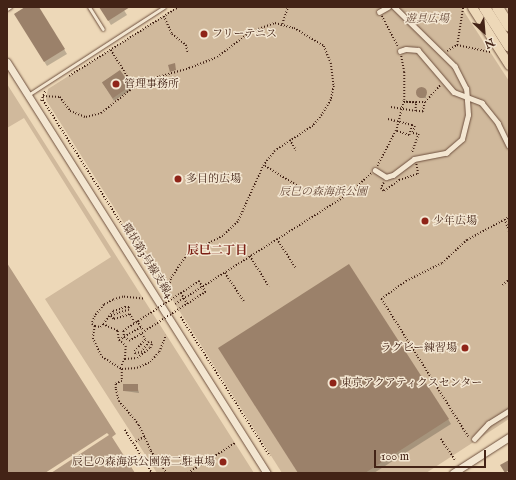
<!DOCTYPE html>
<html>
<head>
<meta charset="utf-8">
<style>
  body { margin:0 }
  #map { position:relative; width:516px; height:480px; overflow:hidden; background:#edd8b8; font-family:"IM FELL English","Noto Serif JP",serif }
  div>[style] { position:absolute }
  .green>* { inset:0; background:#d0b99c }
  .water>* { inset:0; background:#b39a81 }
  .pier>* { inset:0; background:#edd8b8 }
  .shadow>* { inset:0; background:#0003; transform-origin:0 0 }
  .building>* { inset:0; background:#9b816a; transform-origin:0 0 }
  .round { border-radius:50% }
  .path>* { height:1.5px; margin-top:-0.75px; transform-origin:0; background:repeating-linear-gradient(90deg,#432316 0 1px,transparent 0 3px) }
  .roads { filter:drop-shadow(0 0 1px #6e503e) drop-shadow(0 0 1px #6e503e) }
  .service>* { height:3px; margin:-1.5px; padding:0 1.5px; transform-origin:1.5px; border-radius:1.5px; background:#f3e6d1 }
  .pedestrian>* { height:4.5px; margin:-2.25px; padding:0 2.25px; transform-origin:2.25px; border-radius:2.25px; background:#f3e6d1 }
  .tertiary>* { height:7px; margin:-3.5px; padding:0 3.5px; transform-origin:3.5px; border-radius:3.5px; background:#f3e6d1 }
  .primary>* { height:9px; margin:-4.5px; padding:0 4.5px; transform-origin:4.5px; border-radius:4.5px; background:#edd8b8 }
  .motorway>* { height:11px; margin:-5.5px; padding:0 5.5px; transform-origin:5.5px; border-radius:5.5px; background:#edd8b8 }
  .path-bridge>* { height:1.5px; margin-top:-0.75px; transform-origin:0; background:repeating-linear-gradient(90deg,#432316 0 1px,transparent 0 3px) }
  .dots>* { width:11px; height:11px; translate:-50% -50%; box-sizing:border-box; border:2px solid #f3e6d1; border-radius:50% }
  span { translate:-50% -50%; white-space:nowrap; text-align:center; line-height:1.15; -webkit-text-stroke:3px #f3e6d1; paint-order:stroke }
  .park-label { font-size:11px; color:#664838; font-style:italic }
  .poi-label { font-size:11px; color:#432316 }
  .left { translate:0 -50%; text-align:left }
  .right { translate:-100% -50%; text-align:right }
  .street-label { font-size:11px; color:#432316 }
  .neighbourhood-label { font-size:12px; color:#7a1f14; font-weight:700 }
  .frame { position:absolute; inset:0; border:8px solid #432316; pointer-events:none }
  .north { position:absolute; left:464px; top:12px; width:40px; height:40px; -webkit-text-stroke:3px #f3e6d1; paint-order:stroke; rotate:154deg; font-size:11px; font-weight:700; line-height:16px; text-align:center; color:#432316 }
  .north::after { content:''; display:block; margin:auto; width:14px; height:18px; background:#432316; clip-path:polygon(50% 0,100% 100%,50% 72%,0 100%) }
  .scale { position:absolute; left:374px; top:450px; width:112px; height:18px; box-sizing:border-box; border:2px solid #432316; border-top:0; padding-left:5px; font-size:12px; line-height:14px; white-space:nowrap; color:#432316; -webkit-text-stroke:3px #f3e6d1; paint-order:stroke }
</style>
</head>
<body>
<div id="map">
  <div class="green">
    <div style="clip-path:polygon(177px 7px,461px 7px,509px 81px,509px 419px,426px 473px,282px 473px,46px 100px,48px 89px)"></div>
    <div style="clip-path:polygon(7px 84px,254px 473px,157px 473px,45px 299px,111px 257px,24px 118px,7px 128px)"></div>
  </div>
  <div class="water">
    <div style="clip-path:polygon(7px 263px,116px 434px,112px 437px,135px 473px,7px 473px)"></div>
  </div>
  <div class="pier">
    <div style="clip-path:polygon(107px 433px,109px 435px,51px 473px,45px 473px)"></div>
  </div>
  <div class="shadow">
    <div style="clip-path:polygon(26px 7px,38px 7px,67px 54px,47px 66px,15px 14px)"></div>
    <div style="clip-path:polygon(100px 7px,122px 7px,127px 15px,111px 25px)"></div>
    <div style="left:120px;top:71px;width:22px;height:21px;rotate:58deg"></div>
    <div style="clip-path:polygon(419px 89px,425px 90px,426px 98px,420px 98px)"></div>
    <div style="clip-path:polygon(137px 385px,139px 393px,124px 391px)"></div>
    <div style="clip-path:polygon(448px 419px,451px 424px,374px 473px,299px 473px)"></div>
  </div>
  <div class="building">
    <div style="clip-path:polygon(25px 7px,39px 7px,65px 49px,44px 62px,14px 14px)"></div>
    <div style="clip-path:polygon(99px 7px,130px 7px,108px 21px)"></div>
    <div style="clip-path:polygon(175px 63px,176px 70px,170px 72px,168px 65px)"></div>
    <div style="left:120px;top:70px;width:19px;height:22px;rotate:55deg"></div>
    <div class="round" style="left:415.5px;top:86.5px;width:11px;height:11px"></div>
    <div style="clip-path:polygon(349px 264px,449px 419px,365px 473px,298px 473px,218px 348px)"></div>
    <div style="left:138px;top:384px;width:7px;height:15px;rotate:90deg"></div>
    <div style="clip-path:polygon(509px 460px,509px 470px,505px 473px,500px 465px)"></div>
  </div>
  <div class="path">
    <div style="left:164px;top:16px;width:20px;rotate:66deg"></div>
    <div style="left:172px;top:34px;width:18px;rotate:38deg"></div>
    <div style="left:186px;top:45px;width:8px;rotate:76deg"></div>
    <div style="left:382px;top:16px;width:34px;rotate:62deg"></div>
    <div style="left:282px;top:24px;width:18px;rotate:-71deg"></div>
    <div style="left:457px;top:45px;width:35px;rotate:12deg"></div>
    <div style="left:111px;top:50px;width:44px;rotate:58.1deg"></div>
    <div style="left:447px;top:51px;width:12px;rotate:-31deg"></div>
    <div style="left:457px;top:45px;width:38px;rotate:-81deg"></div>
    <div style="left:69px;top:76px;width:129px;rotate:-32.3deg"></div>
    <div style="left:43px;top:96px;width:17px;rotate:3deg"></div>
    <div style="left:60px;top:97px;width:17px;rotate:54deg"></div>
    <div style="left:70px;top:111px;width:17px;rotate:21deg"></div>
    <div style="left:86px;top:117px;width:16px;rotate:-15deg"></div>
    <div style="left:101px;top:113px;width:42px;rotate:-38.2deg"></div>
    <div style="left:134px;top:87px;width:19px;rotate:-25deg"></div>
    <div style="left:151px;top:79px;width:40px;rotate:-16deg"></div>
    <div style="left:189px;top:68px;width:30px;rotate:-21deg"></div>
    <div style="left:217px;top:57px;width:41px;rotate:-37.1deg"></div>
    <div style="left:250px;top:32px;width:27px;rotate:-20deg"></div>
    <div style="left:275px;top:23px;width:20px;rotate:15deg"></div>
    <div style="left:294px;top:28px;width:35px;rotate:31deg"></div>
    <div style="left:324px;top:46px;width:18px;rotate:68deg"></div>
    <div style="left:331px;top:63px;width:23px;rotate:83deg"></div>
    <div style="left:334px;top:86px;width:14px;rotate:102deg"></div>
    <div style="left:331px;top:100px;width:17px;rotate:121deg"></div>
    <div style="left:322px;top:115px;width:14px;rotate:129deg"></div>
    <div style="left:313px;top:126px;width:45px;rotate:146.7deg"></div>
    <div style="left:275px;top:151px;width:18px;rotate:128deg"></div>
    <div style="left:264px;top:165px;width:63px;rotate:114.5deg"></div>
    <div style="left:238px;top:222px;width:21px;rotate:137deg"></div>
    <div style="left:223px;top:236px;width:41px;rotate:152.2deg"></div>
    <div style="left:187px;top:255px;width:29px;rotate:124deg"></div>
    <div style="left:171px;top:279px;width:14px;rotate:102deg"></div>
    <div style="left:43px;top:100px;width:230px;rotate:57.6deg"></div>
    <div style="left:41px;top:101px;width:11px;rotate:-68deg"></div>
    <div style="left:425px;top:102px;width:10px;rotate:101deg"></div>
    <div style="left:423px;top:112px;width:8px;rotate:-173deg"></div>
    <div style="left:415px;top:111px;width:8px;rotate:-83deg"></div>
    <div style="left:416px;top:103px;width:12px;rotate:-175deg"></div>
    <div style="left:404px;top:102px;width:21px"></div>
    <div style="left:425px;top:102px;width:24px;rotate:-48deg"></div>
    <div style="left:391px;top:107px;width:24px;rotate:9deg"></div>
    <div style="left:388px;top:119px;width:25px;rotate:14deg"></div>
    <div style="left:397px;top:131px;width:13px;rotate:18deg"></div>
    <div style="left:409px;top:135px;width:10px;rotate:-73deg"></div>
    <div style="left:412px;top:125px;width:3px;rotate:18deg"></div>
    <div style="left:415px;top:126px;width:7px;rotate:106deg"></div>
    <div style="left:413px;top:133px;width:6px;rotate:9deg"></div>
    <div style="left:419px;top:134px;width:20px;rotate:110deg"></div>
    <div style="left:290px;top:140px;width:12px;rotate:59deg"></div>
    <div style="left:265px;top:166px;width:48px;rotate:31.4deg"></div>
    <div style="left:377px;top:166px;width:40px;rotate:-62deg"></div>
    <div style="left:396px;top:131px;width:32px;rotate:-76deg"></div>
    <div style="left:404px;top:100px;width:28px;rotate:-90deg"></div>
    <div style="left:404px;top:72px;width:16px;rotate:-101deg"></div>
    <div style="left:384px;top:183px;width:6px;rotate:121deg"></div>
    <div style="left:381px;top:188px;width:4px;rotate:45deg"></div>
    <div style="left:384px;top:191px;width:19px;rotate:-36deg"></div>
    <div style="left:399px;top:180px;width:20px;rotate:-18deg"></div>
    <div style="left:418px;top:174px;width:10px;rotate:-101deg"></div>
    <div style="left:505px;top:219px;width:13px;rotate:72deg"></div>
    <div style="left:277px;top:239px;width:35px;rotate:57deg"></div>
    <div style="left:250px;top:256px;width:36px;rotate:58deg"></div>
    <div style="left:225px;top:273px;width:34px;rotate:56deg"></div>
    <div style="left:502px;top:285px;width:9px;rotate:-36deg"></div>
    <div style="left:143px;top:299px;width:20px;rotate:-174deg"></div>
    <div style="left:123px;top:297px;width:10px;rotate:163deg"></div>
    <div style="left:113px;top:300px;width:10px;rotate:151deg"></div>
    <div style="left:104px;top:305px;width:14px;rotate:129deg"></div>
    <div style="left:95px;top:316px;width:9px;rotate:111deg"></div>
    <div style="left:92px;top:324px;width:4px;rotate:34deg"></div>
    <div style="left:95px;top:326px;width:12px;rotate:99deg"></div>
    <div style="left:93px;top:338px;width:21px;rotate:65deg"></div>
    <div style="left:102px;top:357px;width:23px;rotate:31deg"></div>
    <div style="left:122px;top:369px;width:15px;rotate:-4deg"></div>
    <div style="left:137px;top:368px;width:14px;rotate:-25deg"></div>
    <div style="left:150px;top:362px;width:13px;rotate:-48deg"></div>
    <div style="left:159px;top:352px;width:18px;rotate:-68deg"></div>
    <div style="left:175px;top:304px;width:205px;rotate:-32.4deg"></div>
    <div style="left:348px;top:194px;width:31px;rotate:-42deg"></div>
    <div style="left:181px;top:317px;width:165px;rotate:57.4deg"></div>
    <div style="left:137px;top:321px;width:12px;rotate:55deg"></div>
    <div style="left:103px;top:324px;width:16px;rotate:-52deg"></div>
    <div style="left:113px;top:311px;width:13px;rotate:-18deg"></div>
    <div style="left:125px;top:307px;width:4px"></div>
    <div style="left:129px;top:307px;width:3px;rotate:90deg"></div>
    <div style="left:129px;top:310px;width:19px;rotate:162deg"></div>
    <div style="left:111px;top:316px;width:4px;rotate:45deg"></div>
    <div style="left:114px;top:319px;width:17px;rotate:-17deg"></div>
    <div style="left:130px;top:314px;width:10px;rotate:61deg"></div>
    <div style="left:95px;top:326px;width:5px;rotate:11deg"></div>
    <div style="left:100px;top:327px;width:4px;rotate:-45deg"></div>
    <div style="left:103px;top:324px;width:17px;rotate:25deg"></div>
    <div style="left:118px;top:331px;width:9px;rotate:84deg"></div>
    <div style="left:119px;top:340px;width:9px;rotate:41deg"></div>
    <div style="left:126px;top:346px;width:13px;rotate:94deg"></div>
    <div style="left:125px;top:359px;width:9px;rotate:117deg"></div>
    <div style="left:119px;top:340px;width:26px;rotate:-31deg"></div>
    <div style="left:125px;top:359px;width:12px;rotate:-5deg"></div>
    <div style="left:137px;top:358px;width:16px;rotate:-38deg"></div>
    <div style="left:150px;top:348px;width:5px;rotate:-68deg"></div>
    <div style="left:152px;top:343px;width:3px;rotate:-162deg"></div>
    <div style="left:149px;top:342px;width:12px;rotate:125deg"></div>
    <div style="left:142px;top:352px;width:7px;rotate:164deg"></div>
    <div style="left:135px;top:354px;width:3px;rotate:-108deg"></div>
    <div style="left:134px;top:351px;width:16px;rotate:-45deg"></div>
    <div style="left:145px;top:340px;width:8px;rotate:-120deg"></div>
    <div style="left:122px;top:369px;width:12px;rotate:90deg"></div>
    <div style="left:122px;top:381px;width:7px;rotate:153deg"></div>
    <div style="left:116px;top:384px;width:5px;rotate:90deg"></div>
    <div style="left:116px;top:389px;width:12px;rotate:76deg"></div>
    <div style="left:119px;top:401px;width:31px;rotate:50deg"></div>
    <div style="left:139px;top:425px;width:29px;rotate:65deg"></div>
    <div style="left:151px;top:451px;width:27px;rotate:54deg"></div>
    <div style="left:125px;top:430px;width:51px;rotate:57.9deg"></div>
    <div style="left:468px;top:437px;width:163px;rotate:-122.2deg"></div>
    <div style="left:381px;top:299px;width:31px;rotate:-36deg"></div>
    <div style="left:406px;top:281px;width:40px;rotate:-26.6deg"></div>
    <div style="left:442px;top:263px;width:34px;rotate:-43deg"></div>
    <div style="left:467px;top:240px;width:48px;rotate:-28.7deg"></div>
    <div style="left:441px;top:439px;width:25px;rotate:56deg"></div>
    <div style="left:133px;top:443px;width:13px;rotate:-29deg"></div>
    <div style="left:188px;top:473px;width:56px;rotate:-32.6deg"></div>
  </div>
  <div class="roads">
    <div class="service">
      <div style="left:89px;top:7px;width:26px;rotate:58deg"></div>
      <div style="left:7px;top:9px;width:4px;rotate:-34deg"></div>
      <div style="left:28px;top:95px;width:162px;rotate:-32.9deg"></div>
    </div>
    <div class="pedestrian">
      <div style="left:379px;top:12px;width:10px;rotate:-29deg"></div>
      <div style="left:400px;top:51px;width:6px;rotate:-18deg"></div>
      <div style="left:406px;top:49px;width:12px;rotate:5deg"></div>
      <div style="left:418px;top:50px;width:55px;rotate:49.4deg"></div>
      <div style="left:454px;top:92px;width:30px;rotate:21deg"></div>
      <div style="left:482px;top:103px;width:26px;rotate:51deg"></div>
      <div style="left:498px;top:123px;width:25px;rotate:64deg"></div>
      <div style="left:375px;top:170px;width:13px;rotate:32deg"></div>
      <div style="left:386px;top:177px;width:7px;rotate:-16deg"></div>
      <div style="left:393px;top:175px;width:26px;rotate:-37deg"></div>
      <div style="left:414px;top:159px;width:33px;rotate:-11deg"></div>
      <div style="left:446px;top:153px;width:21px;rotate:-41deg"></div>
      <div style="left:462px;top:139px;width:25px;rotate:-76deg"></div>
      <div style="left:468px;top:115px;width:26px;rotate:-94deg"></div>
      <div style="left:466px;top:89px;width:25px;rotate:-117deg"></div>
      <div style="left:455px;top:67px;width:86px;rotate:-135.5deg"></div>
      <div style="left:474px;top:439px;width:21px;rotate:-47deg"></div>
      <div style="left:488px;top:424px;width:25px;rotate:-32deg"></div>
    </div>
    <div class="tertiary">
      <div style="left:7px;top:62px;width:486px;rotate:57.7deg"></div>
      <div style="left:453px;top:473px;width:67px;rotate:-32.7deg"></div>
    </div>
    <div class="primary">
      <div style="left:472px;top:7px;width:69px;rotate:57.5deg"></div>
    </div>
    <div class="motorway">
      <div style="left:484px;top:7px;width:46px;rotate:57.3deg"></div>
      <div style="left:497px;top:7px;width:22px;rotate:58deg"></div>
    </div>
  </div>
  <div class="path-bridge">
    <div style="left:199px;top:281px;width:13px;rotate:58deg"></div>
    <div style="left:206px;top:292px;width:90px;rotate:147.2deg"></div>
    <div style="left:130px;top:341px;width:7px;rotate:-153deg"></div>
    <div style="left:124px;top:338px;width:7px;rotate:-98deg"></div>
    <div style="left:123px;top:331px;width:91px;rotate:-33.3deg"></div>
    <div style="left:181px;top:293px;width:12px;rotate:59deg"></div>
  </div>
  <div class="dots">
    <div style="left:204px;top:34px;background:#8f2418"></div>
    <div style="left:116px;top:84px;background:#8f2418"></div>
    <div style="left:178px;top:179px;background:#8f2418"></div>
    <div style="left:425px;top:221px;background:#8f2418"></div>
    <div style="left:465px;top:348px;background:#8f2418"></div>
    <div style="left:333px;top:383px;background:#8f2418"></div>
    <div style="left:223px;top:462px;background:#8f2418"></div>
  </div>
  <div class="park-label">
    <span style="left:427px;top:19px">遊具広場</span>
    <span style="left:323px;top:192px">辰巳の森海浜公園</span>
  </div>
  <div class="poi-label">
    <span class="left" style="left:212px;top:34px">フリーテニス</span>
    <span class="left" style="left:124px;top:84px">管理事務所</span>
    <span class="left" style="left:186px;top:179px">多目的広場</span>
    <span class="left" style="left:433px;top:221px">少年広場</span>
    <span class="right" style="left:457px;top:348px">ラグビー練習場</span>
    <span class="left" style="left:341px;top:383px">東京アクアティクスセンター</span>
    <span class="right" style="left:215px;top:462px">辰巳の森海浜公園第二駐車場</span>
  </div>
  <div class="street-label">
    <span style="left:147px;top:261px;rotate:58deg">環状第3号線支線4</span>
  </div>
  <div class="neighbourhood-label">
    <span style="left:217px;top:251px">辰巳二丁目</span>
  </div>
  <div class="frame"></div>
  <div class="north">N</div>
  <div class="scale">100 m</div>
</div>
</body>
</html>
